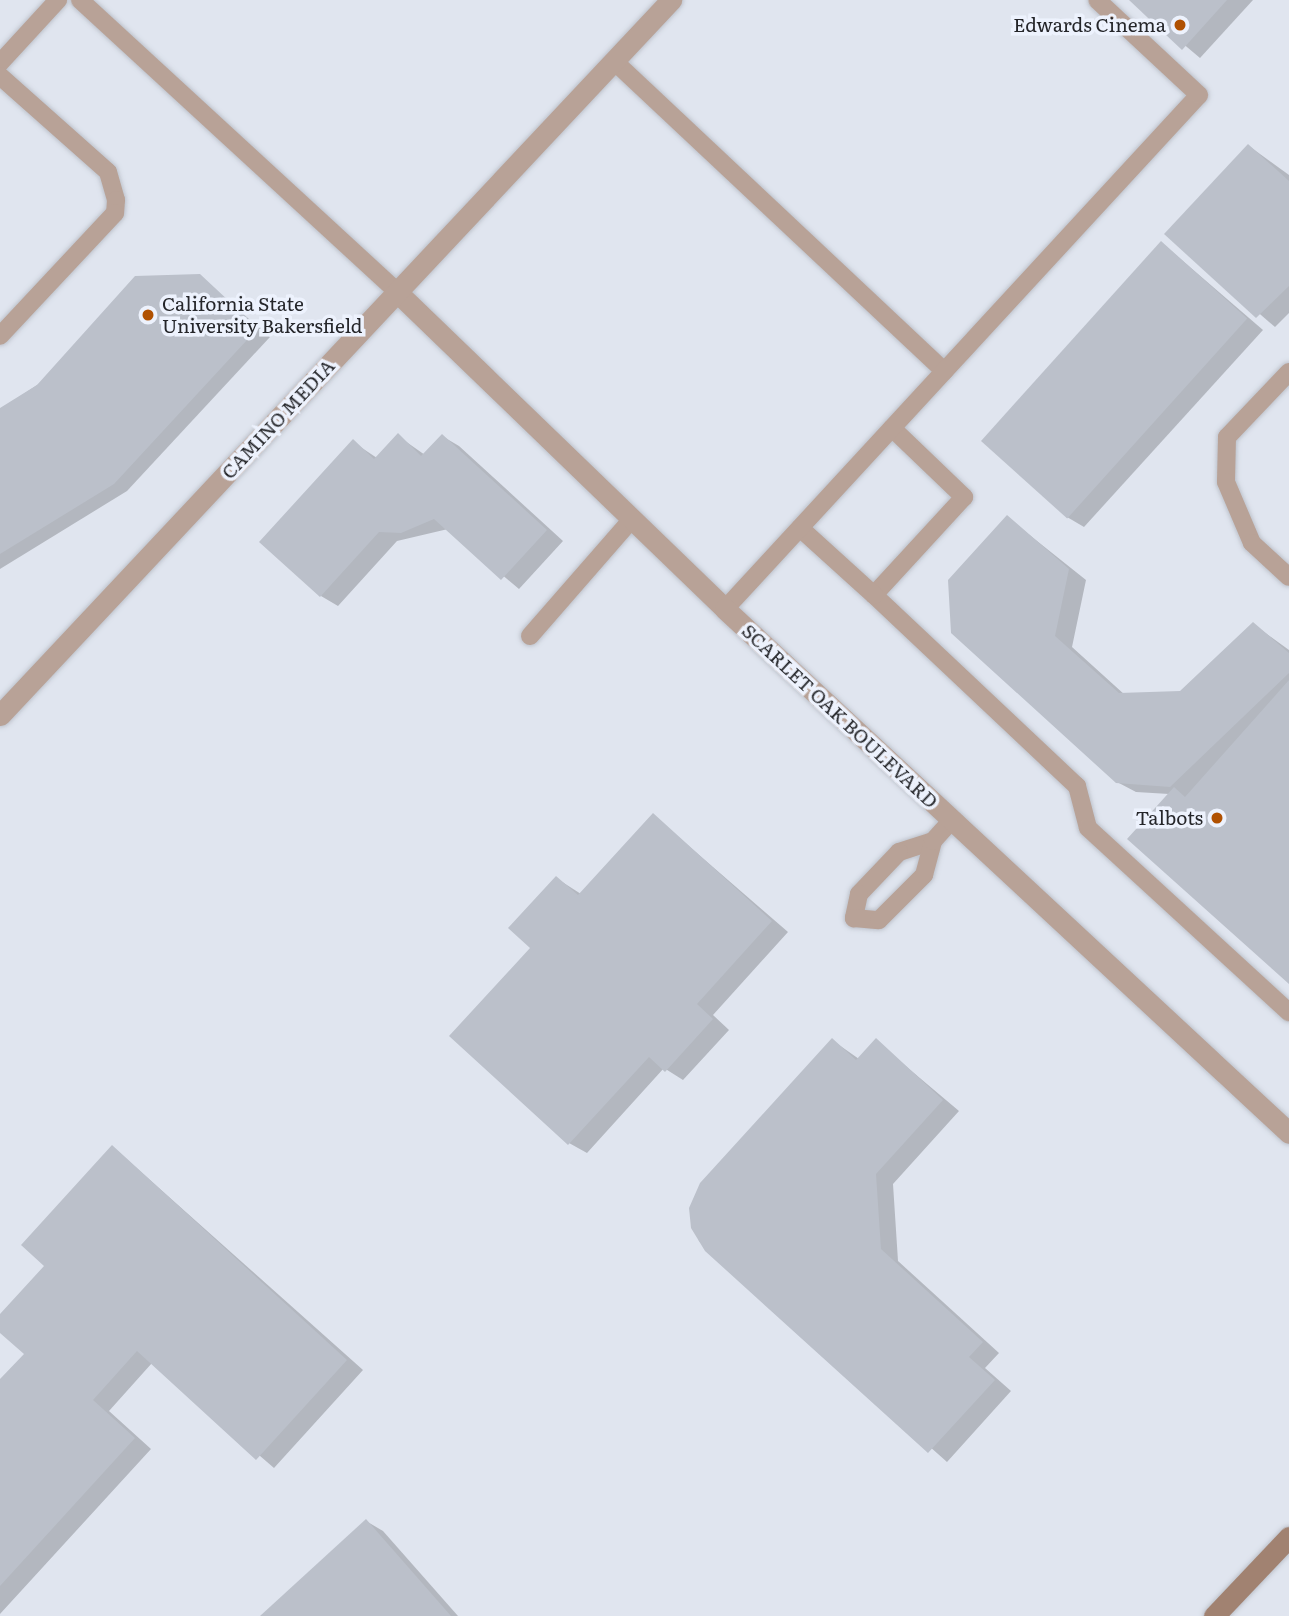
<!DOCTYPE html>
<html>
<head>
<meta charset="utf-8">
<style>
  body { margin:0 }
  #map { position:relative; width:1289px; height:1616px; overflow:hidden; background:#e0e5ef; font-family:Literata,serif }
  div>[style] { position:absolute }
  .shadow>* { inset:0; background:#0003 }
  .building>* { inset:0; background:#bbc0ca; transform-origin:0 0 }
  .roads { filter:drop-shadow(0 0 2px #bec3cc) drop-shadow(0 0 2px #bec3cc) }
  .service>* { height:18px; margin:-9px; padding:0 9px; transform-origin:9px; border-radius:9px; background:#b8a297 }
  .tertiary>* { height:21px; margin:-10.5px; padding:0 10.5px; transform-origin:10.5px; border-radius:10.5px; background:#b8a297 }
  .secondary>* { height:21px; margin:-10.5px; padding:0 10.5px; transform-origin:10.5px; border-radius:10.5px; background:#a18271 }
  .dots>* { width:19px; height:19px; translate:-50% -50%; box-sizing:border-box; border:4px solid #edf2fd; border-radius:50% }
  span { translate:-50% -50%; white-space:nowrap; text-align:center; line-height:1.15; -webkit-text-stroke:7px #edf2fd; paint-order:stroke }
  .poi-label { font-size:19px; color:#25262a }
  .right { translate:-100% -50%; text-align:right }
  .left { translate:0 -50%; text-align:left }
  .street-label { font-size:19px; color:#25262a }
</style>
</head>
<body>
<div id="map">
  <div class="shadow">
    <div style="clip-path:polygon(1131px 0,1253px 0,1200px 58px)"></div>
    <div style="clip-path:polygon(1249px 146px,1289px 175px,1289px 313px,1275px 327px,1167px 234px)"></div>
    <div style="clip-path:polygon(1162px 243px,1263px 330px,1084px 527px,1067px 517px)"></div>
    <div style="clip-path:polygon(199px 276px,270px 337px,127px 491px,0 569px,0 410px)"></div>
    <div style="clip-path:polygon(398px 436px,425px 455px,442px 436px,459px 446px,563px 541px,519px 589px,448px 529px,397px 541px,338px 606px,321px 596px,353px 442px,377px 458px)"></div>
    <div style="clip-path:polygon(1007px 517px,1086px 580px,1072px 647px,1125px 695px,1181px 692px,1253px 624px,1289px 650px,1289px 981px,1169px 794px,1136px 792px,1117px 782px,953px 632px)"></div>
    <div style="clip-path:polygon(653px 815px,788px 932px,713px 1015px,729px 1030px,683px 1080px,664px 1068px,587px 1153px,569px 1143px,532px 948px,556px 878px,581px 894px)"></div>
    <div style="clip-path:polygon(832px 1040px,859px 1059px,876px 1041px,959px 1111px,893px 1184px,898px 1261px,999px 1353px,985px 1368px,1011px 1391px,947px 1462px,699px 1241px,691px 1208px)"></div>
    <div style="clip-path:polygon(113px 1147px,363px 1370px,274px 1468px,152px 1363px,109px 1411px,151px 1449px,0 1614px,0 1382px,26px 1354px,0 1330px,0 1316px,46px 1265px)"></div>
    <div style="clip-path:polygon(366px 1521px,383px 1531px,458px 1616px,262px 1616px)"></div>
  </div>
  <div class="building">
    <div style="clip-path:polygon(1129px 0,1227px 0,1182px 50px)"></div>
    <div style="clip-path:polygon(1248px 144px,1289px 181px,1289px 286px,1256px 318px,1164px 234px)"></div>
    <div style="left:1161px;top:241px;width:116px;height:269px;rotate:42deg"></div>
    <div style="clip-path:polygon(200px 274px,258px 328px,114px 484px,0 554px,0 408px,37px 385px,135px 276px)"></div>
    <div style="clip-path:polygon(398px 433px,421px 456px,442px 434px,547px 530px,501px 580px,434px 519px,401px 533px,379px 532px,320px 597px,259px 542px,353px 439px,374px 459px)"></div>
    <div style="clip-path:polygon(1007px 515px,1069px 569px,1055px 636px,1119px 693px,1180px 691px,1253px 622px,1289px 653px,1289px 673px,1170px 787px,1116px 783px,951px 633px,948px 580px)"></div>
    <div style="clip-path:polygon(1289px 680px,1289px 984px,1127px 839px,1174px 787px,1185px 797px)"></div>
    <div style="clip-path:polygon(653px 813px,772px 921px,697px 1004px,713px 1019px,665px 1072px,649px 1057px,568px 1145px,449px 1036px,530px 948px,508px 928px,556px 876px,578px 895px)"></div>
    <div style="clip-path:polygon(832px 1038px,856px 1060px,876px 1038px,943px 1100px,876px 1174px,881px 1249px,983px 1342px,969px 1357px,995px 1380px,928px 1453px,705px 1251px,691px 1228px,689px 1208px,700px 1183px)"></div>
    <div style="clip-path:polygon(112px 1145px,347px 1360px,256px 1460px,137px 1351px,93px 1400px,135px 1438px,0 1586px,0 1379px,24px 1354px,0 1333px,0 1314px,44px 1266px,21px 1245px)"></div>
    <div style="clip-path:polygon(366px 1519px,451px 1616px,260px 1616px)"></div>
  </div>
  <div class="roads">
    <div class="service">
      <div style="left:80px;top:0;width:431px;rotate:42.6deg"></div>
      <div style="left:614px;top:61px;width:453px;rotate:43.2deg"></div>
      <div style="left:0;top:63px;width:86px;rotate:-47.4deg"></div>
      <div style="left:0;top:76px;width:144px;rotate:41.6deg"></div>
      <div style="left:108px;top:172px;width:29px;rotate:74deg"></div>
      <div style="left:116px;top:200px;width:13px;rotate:94deg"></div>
      <div style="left:115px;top:213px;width:168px;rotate:133.1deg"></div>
      <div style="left:1289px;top:372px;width:90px;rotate:133.6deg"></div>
      <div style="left:1227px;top:437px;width:45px;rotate:91.3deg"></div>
      <div style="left:1226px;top:482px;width:66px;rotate:66.9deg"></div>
      <div style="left:1252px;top:543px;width:50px;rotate:42.6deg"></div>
      <div style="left:892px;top:428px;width:100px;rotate:43.8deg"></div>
      <div style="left:964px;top:497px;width:133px;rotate:132.6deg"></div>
      <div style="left:874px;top:595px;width:279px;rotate:43.3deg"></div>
      <div style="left:1077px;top:786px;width:43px;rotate:75.3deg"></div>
      <div style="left:1088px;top:828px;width:273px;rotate:42.5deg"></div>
      <div style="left:800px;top:528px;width:100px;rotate:42.2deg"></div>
      <div style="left:725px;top:609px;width:699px;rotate:-47.32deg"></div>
      <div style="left:1199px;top:95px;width:139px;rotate:-137deg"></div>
      <div style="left:530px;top:636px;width:155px;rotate:-48.9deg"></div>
      <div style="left:933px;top:841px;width:36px;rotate:162deg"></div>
      <div style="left:899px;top:852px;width:58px;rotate:133.6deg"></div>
      <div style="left:859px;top:894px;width:25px;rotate:102deg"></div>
      <div style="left:854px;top:918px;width:25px;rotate:5deg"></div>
      <div style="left:879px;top:920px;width:64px;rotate:-45deg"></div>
      <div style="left:924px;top:875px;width:35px;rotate:-75deg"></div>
      <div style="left:933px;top:841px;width:28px;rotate:-48deg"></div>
    </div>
    <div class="tertiary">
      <div style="left:397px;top:292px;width:456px;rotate:44deg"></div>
      <div style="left:725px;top:609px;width:770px;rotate:42.89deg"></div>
      <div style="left:0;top:715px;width:981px;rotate:-46.82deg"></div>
    </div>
    <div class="secondary">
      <div style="left:1214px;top:1616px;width:109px;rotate:-46.5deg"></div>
    </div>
  </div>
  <div class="dots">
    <div style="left:1180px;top:25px;background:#b05102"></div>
    <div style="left:148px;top:315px;background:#b05102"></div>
    <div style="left:1217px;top:818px;background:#b05102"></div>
  </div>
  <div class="poi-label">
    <span class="right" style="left:1166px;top:25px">Edwards Cinema</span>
    <span class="left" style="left:162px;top:315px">California State<br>University Bakersfield</span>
    <span class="right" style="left:1203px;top:818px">Talbots</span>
  </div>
  <div class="street-label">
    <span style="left:278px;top:419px;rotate:-47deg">CAMINO MEDIA</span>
    <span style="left:840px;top:716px;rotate:43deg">SCARLET OAK BOULEVARD</span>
  </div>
</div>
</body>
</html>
